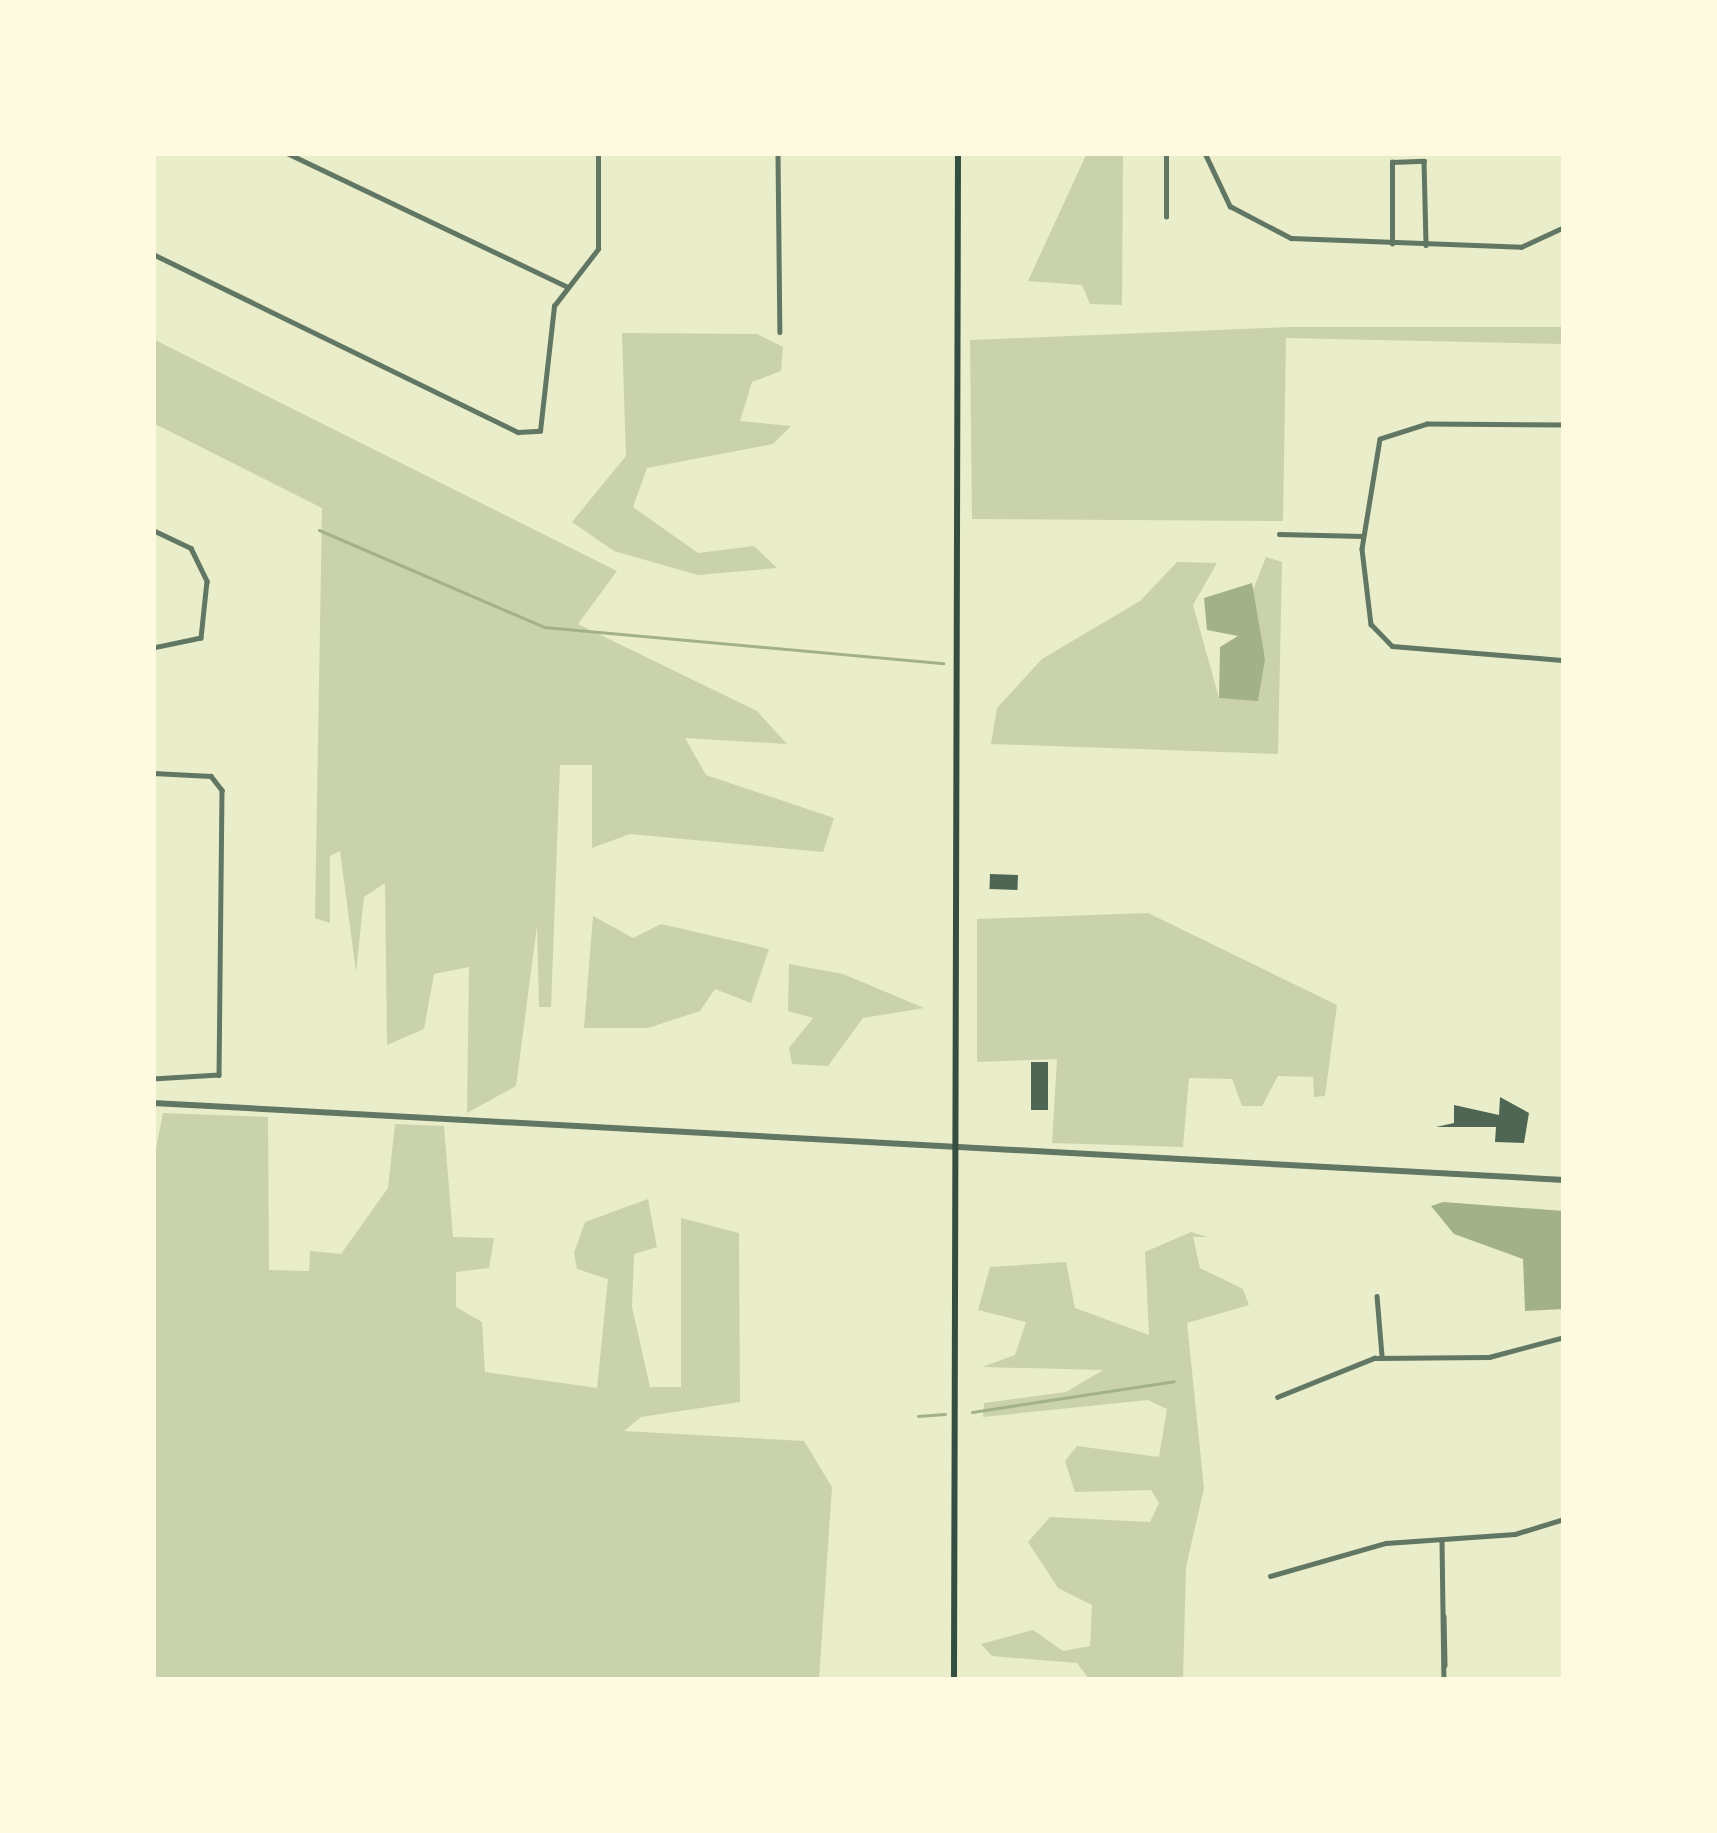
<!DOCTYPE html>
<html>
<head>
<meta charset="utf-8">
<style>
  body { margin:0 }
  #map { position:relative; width:1717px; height:1833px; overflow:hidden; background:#e9edc9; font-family:"Roboto Serif",serif }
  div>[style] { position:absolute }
  .green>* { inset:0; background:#cad2ad }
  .water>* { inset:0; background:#a3b18a }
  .stream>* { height:3px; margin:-1.5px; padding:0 1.5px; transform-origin:1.5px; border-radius:1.5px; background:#a3b18a }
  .building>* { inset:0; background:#4f6655; transform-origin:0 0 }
  .minor>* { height:4.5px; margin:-2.25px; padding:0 2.25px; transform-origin:2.25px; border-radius:2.25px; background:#617663 }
  .tertiary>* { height:6px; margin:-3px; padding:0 3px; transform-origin:3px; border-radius:3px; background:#617663 }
  .secondary>* { height:6px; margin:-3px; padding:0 3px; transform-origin:3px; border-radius:3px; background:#344e41 }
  span { translate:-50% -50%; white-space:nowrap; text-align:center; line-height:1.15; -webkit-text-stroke:9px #fefae0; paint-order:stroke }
  .frame { position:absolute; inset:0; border:156px solid #fefae0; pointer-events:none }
</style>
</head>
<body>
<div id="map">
  <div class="green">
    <div style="clip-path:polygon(1087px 153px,1123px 153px,1122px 305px,1090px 304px,1082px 285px,1028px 281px)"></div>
    <div style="clip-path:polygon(1291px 327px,1564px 327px,1564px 344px,1286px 338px,1283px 521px,972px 519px,970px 340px)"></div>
    <div style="clip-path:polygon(622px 333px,757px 334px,783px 347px,781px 371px,752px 382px,740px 421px,791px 426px,773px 444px,647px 468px,633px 507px,698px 553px,754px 546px,777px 568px,698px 575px,614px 551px,572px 522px,626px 456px)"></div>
    <div style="clip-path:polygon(153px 339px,617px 571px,578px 624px,757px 711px,787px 744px,685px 738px,706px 775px,834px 818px,823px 852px,630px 834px,592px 848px,592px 765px,560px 765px,551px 1007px,539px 1007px,537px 926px,516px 1086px,467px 1113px,469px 967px,434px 974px,424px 1029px,387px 1045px,385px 883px,364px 897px,356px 972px,340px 851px,330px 856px,330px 923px,315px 918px,322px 508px,153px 423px)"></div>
    <div style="clip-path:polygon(1266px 557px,1282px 562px,1278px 754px,991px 744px,997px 708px,1042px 659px,1140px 601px,1177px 562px,1217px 563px,1193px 605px,1219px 698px,1265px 659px,1249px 600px)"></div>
    <div style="clip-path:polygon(1148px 913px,1337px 1005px,1325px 1096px,1314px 1097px,1313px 1077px,1278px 1076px,1262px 1106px,1242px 1106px,1232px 1079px,1189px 1078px,1183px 1147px,1052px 1143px,1057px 1059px,977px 1062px,977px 919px)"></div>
    <div style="clip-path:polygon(593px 916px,633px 938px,661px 924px,769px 949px,751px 1003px,715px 989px,700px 1011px,648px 1028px,584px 1028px)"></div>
    <div style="clip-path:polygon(789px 964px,843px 974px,924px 1008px,863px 1018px,828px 1066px,792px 1064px,789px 1048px,813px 1018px,788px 1011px)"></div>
    <div style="clip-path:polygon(163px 1113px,268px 1117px,269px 1270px,309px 1271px,310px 1251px,341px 1254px,388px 1188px,395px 1124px,444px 1126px,453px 1237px,494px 1238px,489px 1268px,456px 1272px,456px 1307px,482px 1322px,485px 1372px,597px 1388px,608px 1279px,577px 1269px,574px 1253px,585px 1222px,648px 1199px,657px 1247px,634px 1254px,632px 1307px,650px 1387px,681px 1387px,681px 1218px,739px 1233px,740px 1402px,641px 1417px,624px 1431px,804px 1441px,832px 1487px,819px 1680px,153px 1680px,153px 1164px)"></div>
    <div style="clip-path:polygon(1191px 1232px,1208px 1237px,1193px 1237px,1200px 1268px,1243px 1289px,1249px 1305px,1187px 1323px,1204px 1488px,1186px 1567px,1183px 1680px,1090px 1680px,1077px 1663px,992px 1656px,981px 1644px,1033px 1630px,1063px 1651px,1090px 1646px,1092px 1605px,1058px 1588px,1028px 1542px,1050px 1517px,1150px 1522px,1159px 1503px,1151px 1490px,1075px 1492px,1065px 1461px,1077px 1446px,1159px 1457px,1167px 1409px,1148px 1400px,983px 1417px,984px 1403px,1066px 1392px,1103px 1370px,982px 1367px,1015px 1355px,1026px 1322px,978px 1310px,990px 1267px,1066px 1262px,1075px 1308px,1149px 1335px,1145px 1252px)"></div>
  </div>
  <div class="water">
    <div style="clip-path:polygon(1252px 583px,1265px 659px,1258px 701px,1219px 698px,1220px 647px,1238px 636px,1207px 630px,1204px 598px)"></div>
    <div style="clip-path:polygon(1443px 1202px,1564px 1211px,1564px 1309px,1525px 1311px,1523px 1259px,1454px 1234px,1431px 1206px)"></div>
  </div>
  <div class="stream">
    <div style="left:319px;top:530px;width:245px;rotate:23.3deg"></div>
    <div style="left:544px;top:627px;width:401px;rotate:5.2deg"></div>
    <div style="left:972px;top:1412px;width:204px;rotate:-8.7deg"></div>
    <div style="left:918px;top:1416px;width:27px;rotate:-4deg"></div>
  </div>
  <div class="building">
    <div style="left:990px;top:874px;width:28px;height:15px;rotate:2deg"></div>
    <div style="left:1031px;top:1062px;width:17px;height:48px"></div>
    <div style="clip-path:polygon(1500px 1097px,1529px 1113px,1524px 1143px,1495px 1142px,1496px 1127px,1436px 1127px,1454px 1123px,1454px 1105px,1499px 1115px)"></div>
  </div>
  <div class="minor">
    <div style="left:287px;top:153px;width:309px;rotate:25.5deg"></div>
    <div style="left:778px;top:153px;width:179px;rotate:89.4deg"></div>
    <div style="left:1205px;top:153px;width:59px;rotate:64.7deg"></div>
    <div style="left:1230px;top:206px;width:69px;rotate:27.7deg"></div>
    <div style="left:1291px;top:238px;width:230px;rotate:2.2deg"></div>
    <div style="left:1521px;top:247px;width:47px;rotate:-24.9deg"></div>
    <div style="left:1166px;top:217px;width:64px;rotate:-90deg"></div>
    <div style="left:1392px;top:244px;width:82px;rotate:-90deg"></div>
    <div style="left:1392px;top:162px;width:32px;rotate:-2deg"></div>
    <div style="left:1424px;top:161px;width:84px;rotate:88.6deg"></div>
    <div style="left:153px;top:254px;width:406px;rotate:26deg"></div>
    <div style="left:518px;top:432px;width:22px;rotate:-3deg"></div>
    <div style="left:540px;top:431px;width:126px;rotate:-83.6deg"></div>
    <div style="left:554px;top:306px;width:72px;rotate:-52.3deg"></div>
    <div style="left:598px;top:249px;width:96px;rotate:-90deg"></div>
    <div style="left:1564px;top:425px;width:137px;rotate:-179.6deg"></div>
    <div style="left:1427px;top:424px;width:49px;rotate:162.3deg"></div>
    <div style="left:1380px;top:439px;width:111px;rotate:99.3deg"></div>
    <div style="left:1362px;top:549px;width:76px;rotate:83.2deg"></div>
    <div style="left:1371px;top:624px;width:30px;rotate:46deg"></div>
    <div style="left:1392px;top:646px;width:173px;rotate:4.7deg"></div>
    <div style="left:153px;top:530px;width:42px;rotate:25.3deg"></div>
    <div style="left:191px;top:548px;width:37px;rotate:64deg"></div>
    <div style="left:207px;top:581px;width:57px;rotate:96deg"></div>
    <div style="left:201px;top:638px;width:49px;rotate:168.2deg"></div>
    <div style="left:1279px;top:534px;width:84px;rotate:1.4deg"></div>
    <div style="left:153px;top:773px;width:58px;rotate:3deg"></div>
    <div style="left:211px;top:776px;width:18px;rotate:52deg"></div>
    <div style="left:222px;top:790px;width:285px;rotate:90.6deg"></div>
    <div style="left:219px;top:1075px;width:66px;rotate:176.5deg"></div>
    <div style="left:1377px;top:1296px;width:60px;rotate:85.2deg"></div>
    <div style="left:1277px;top:1397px;width:105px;rotate:-21.9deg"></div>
    <div style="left:1374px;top:1358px;width:115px;rotate:-0.5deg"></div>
    <div style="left:1489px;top:1357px;width:78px;rotate:-14.9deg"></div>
    <div style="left:1442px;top:1540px;width:140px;rotate:89.2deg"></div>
    <div style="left:1270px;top:1576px;width:121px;rotate:-15.9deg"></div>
    <div style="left:1386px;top:1543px;width:129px;rotate:-4deg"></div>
    <div style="left:1515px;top:1534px;width:51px;rotate:-17deg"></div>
    <div style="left:1444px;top:1616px;width:49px;rotate:88.8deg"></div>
  </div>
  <div class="tertiary">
    <div style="left:153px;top:1103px;width:1413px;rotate:3.12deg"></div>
  </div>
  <div class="secondary">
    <div style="left:954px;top:1680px;width:1527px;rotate:-89.85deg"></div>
  </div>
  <div class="frame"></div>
</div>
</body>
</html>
